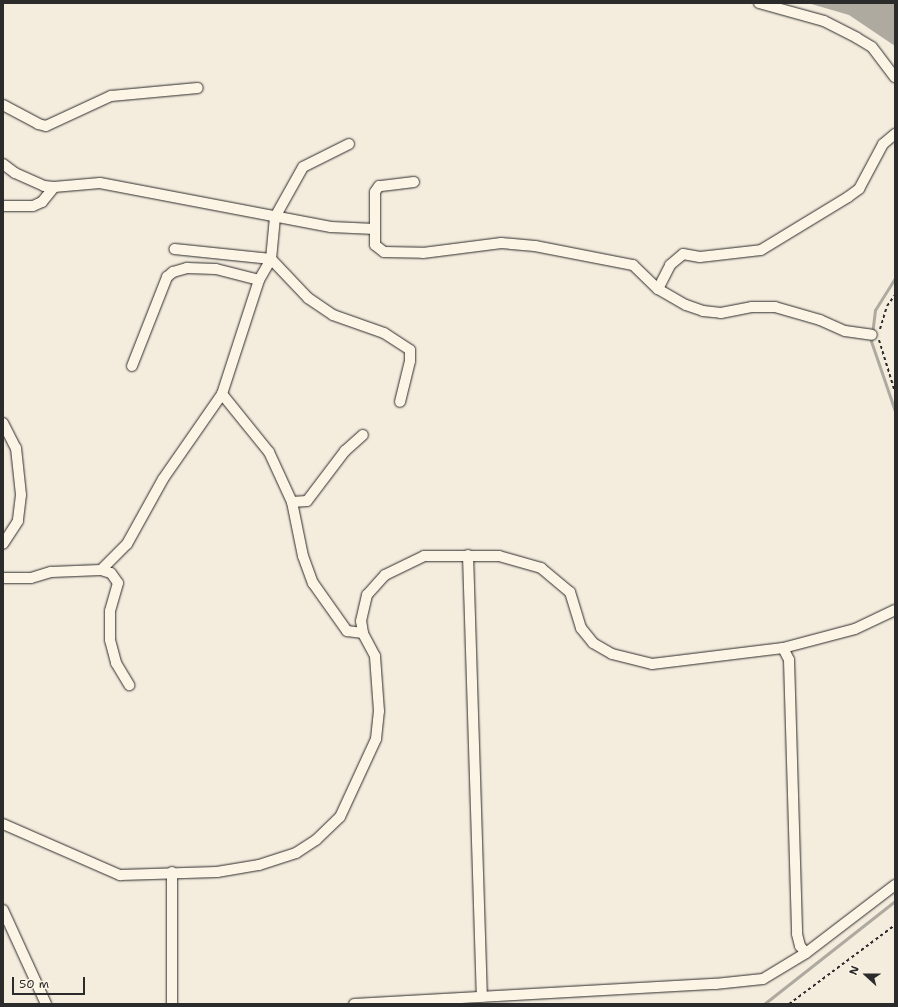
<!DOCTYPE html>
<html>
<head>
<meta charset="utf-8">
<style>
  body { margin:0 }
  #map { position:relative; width:898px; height:1007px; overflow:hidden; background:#f4edde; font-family:"Shantell Sans",sans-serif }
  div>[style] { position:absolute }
  .water>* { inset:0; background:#afaaa0 }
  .stream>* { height:3px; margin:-1.5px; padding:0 1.5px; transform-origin:1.5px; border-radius:1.5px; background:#afaaa0 }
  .path>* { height:2px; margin-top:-1px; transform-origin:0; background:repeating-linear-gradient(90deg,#2b2b2b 0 3px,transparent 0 6px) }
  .roads { filter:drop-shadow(0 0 1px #2b2b2b) drop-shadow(0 0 1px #2b2b2b) }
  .minor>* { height:10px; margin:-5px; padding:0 5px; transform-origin:5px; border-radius:5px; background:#fcf5e5 }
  span { translate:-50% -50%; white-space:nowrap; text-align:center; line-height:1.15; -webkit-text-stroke:3.5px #fcf5e5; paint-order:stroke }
  .frame { position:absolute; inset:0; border:4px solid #2b2b2b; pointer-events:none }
  .north { position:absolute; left:846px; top:955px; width:40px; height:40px; -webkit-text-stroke:3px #fcf5e5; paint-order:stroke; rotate:291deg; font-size:11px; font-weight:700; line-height:16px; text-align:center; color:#2b2b2b }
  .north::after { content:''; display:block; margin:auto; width:14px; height:18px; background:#2b2b2b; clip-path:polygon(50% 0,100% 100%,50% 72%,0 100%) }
  .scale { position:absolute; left:12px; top:977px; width:73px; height:18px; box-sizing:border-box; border:2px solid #2b2b2b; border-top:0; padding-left:5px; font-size:12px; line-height:14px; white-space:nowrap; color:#2b2b2b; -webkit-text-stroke:3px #fcf5e5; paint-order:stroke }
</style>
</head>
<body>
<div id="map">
  <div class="water">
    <div style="clip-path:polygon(808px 3px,895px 3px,895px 46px,849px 15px)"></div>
  </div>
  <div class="stream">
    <div style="left:895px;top:278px;width:38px;rotate:122deg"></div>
    <div style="left:875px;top:310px;width:31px;rotate:97deg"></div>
    <div style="left:871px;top:341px;width:74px;rotate:71.1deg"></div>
    <div style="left:764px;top:1004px;width:167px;rotate:-38.2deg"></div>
  </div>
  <div class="path">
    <div style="left:880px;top:329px;width:24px;rotate:-73deg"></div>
    <div style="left:887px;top:306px;width:14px;rotate:-54deg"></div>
    <div style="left:879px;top:340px;width:54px;rotate:72.9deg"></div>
    <div style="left:789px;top:1004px;width:132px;rotate:-36.7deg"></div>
  </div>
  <div class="roads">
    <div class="minor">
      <div style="left:759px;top:3px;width:67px;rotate:15.5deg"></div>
      <div style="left:824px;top:21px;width:37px;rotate:27deg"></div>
      <div style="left:857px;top:38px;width:17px;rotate:31deg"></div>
      <div style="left:872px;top:47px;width:38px;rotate:53deg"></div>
      <div style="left:3px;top:105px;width:40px;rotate:28deg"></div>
      <div style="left:38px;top:124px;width:8px;rotate:14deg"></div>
      <div style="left:46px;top:126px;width:72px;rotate:-24.8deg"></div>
      <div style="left:111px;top:96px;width:87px;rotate:-5.3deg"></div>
      <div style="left:349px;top:144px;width:51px;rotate:153.4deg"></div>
      <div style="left:303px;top:167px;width:57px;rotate:119.2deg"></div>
      <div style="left:275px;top:217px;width:42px;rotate:95.4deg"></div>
      <div style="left:271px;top:259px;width:54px;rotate:46.5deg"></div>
      <div style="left:308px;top:298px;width:30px;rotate:34deg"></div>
      <div style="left:333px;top:315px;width:54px;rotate:19.4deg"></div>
      <div style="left:384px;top:333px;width:31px;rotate:33deg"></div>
      <div style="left:410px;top:350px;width:11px;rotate:90deg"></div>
      <div style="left:410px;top:361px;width:42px;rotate:103.7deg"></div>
      <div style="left:3px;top:164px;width:15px;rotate:37deg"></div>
      <div style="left:15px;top:173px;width:32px;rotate:24deg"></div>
      <div style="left:44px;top:186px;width:10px;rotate:6deg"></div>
      <div style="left:54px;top:187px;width:46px;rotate:-5deg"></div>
      <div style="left:100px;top:183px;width:235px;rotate:10.8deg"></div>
      <div style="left:331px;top:227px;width:44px;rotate:2.6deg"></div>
      <div style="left:414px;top:182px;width:35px;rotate:173deg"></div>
      <div style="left:379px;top:186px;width:7px;rotate:124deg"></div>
      <div style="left:375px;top:192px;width:53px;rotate:90deg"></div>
      <div style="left:375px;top:245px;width:11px;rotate:38deg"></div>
      <div style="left:384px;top:252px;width:39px;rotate:1deg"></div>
      <div style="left:423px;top:253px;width:79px;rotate:-7.3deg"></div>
      <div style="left:501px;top:243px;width:34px;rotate:5deg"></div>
      <div style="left:535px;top:246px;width:100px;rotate:11deg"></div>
      <div style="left:633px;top:265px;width:35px;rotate:44deg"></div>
      <div style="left:658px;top:289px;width:32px;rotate:30deg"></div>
      <div style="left:686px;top:305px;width:18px;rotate:19deg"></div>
      <div style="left:703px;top:311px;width:18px;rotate:6deg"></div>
      <div style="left:721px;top:313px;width:32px;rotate:-11deg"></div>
      <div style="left:752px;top:307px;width:23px"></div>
      <div style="left:775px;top:307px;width:47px;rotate:16.1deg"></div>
      <div style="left:820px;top:320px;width:27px;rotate:24deg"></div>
      <div style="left:845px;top:331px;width:27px;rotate:8deg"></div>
      <div style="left:3px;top:206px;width:30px"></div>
      <div style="left:33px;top:206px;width:10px;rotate:-24deg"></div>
      <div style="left:42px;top:202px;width:19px;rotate:-51deg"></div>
      <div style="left:658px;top:289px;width:27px;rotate:-63deg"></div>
      <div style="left:670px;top:265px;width:17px;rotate:-40deg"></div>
      <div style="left:683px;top:254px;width:17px;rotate:10deg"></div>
      <div style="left:700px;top:257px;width:61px;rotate:-6.5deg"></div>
      <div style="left:761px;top:250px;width:102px;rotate:-31.3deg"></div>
      <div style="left:848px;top:197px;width:14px;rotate:-36deg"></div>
      <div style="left:859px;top:189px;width:51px;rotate:-61.9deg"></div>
      <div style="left:883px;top:144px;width:16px;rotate:-40deg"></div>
      <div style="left:132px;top:366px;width:96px;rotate:-68.5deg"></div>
      <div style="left:167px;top:277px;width:8px;rotate:-40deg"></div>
      <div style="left:173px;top:272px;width:15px;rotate:-16deg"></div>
      <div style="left:187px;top:268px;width:29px;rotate:2deg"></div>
      <div style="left:216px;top:269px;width:44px;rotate:14.3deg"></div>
      <div style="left:222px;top:394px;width:75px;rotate:51deg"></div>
      <div style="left:269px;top:452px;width:55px;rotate:65.3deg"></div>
      <div style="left:292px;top:502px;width:55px;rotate:78.5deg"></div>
      <div style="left:303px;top:556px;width:29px;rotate:70deg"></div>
      <div style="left:313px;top:583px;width:59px;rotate:54.7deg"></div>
      <div style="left:347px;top:631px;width:16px;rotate:7deg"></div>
      <div style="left:3px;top:423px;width:28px;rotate:63deg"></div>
      <div style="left:16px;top:448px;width:47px;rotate:83.9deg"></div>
      <div style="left:21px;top:495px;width:26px;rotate:97deg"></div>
      <div style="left:18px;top:521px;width:27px;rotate:123deg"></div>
      <div style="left:292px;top:502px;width:15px;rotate:-4deg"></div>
      <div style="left:307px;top:501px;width:63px;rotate:-52.8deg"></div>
      <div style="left:345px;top:451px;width:24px;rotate:-42deg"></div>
      <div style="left:468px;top:555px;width:442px;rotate:88.2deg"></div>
      <div style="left:101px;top:570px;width:37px;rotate:-45deg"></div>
      <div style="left:127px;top:544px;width:74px;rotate:-61deg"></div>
      <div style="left:163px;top:479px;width:103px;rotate:-55.2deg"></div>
      <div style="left:222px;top:394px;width:120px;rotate:-72deg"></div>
      <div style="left:259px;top:280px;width:24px;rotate:-60deg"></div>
      <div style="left:271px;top:259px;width:97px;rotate:-174.1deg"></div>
      <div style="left:3px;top:578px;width:28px"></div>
      <div style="left:31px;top:578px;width:21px;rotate:-17deg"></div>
      <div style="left:51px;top:572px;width:50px;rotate:-2.3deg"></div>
      <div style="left:101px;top:570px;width:10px;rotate:17deg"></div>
      <div style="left:111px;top:573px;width:12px;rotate:55deg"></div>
      <div style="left:118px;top:583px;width:29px;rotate:106deg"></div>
      <div style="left:110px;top:611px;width:29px;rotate:90deg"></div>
      <div style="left:110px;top:640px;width:24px;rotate:75deg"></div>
      <div style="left:116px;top:663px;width:26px;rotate:59deg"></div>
      <div style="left:783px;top:648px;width:13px;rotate:63deg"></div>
      <div style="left:789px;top:660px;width:274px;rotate:88.3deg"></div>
      <div style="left:797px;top:934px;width:12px;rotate:76deg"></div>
      <div style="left:800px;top:946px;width:9px;rotate:49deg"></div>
      <div style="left:3px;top:824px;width:128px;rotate:23.6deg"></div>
      <div style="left:120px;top:875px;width:97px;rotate:-1.8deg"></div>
      <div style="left:217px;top:872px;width:43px;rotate:-9.5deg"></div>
      <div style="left:259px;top:865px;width:39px;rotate:-18deg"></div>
      <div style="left:296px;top:853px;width:24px;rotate:-33deg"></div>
      <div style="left:316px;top:840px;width:33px;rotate:-44deg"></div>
      <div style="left:340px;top:817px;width:86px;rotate:-65.2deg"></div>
      <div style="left:376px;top:739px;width:28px;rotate:-84deg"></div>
      <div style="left:379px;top:711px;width:55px;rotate:-94.2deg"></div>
      <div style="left:375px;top:656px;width:26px;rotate:-118deg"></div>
      <div style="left:363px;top:633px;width:12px;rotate:-99deg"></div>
      <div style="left:361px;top:621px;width:27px;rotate:-77deg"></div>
      <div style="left:367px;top:595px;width:27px;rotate:-48deg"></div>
      <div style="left:385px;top:575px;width:43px;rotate:-26deg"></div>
      <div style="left:424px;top:556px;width:75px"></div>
      <div style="left:499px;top:556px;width:44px;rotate:15.9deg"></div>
      <div style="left:541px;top:568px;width:38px;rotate:40deg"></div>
      <div style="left:570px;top:592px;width:38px;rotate:73deg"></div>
      <div style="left:581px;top:628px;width:19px;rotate:51deg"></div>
      <div style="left:593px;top:643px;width:22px;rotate:30deg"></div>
      <div style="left:612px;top:654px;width:41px;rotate:14deg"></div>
      <div style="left:652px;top:664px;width:132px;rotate:-7deg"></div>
      <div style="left:783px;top:648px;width:74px;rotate:-14.8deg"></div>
      <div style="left:855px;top:629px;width:44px;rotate:-25.4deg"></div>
      <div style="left:3px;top:910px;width:103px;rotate:65.4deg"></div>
      <div style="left:172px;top:1004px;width:132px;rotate:-90deg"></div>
      <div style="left:354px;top:1004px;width:362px;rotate:-3.2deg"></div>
      <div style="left:715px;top:984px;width:48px;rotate:-5.9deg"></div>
      <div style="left:763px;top:979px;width:50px;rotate:-31.2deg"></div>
      <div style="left:806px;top:953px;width:112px;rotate:-37.4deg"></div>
    </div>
  </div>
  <div class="frame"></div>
  <div class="north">N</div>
  <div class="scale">50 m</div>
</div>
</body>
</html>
